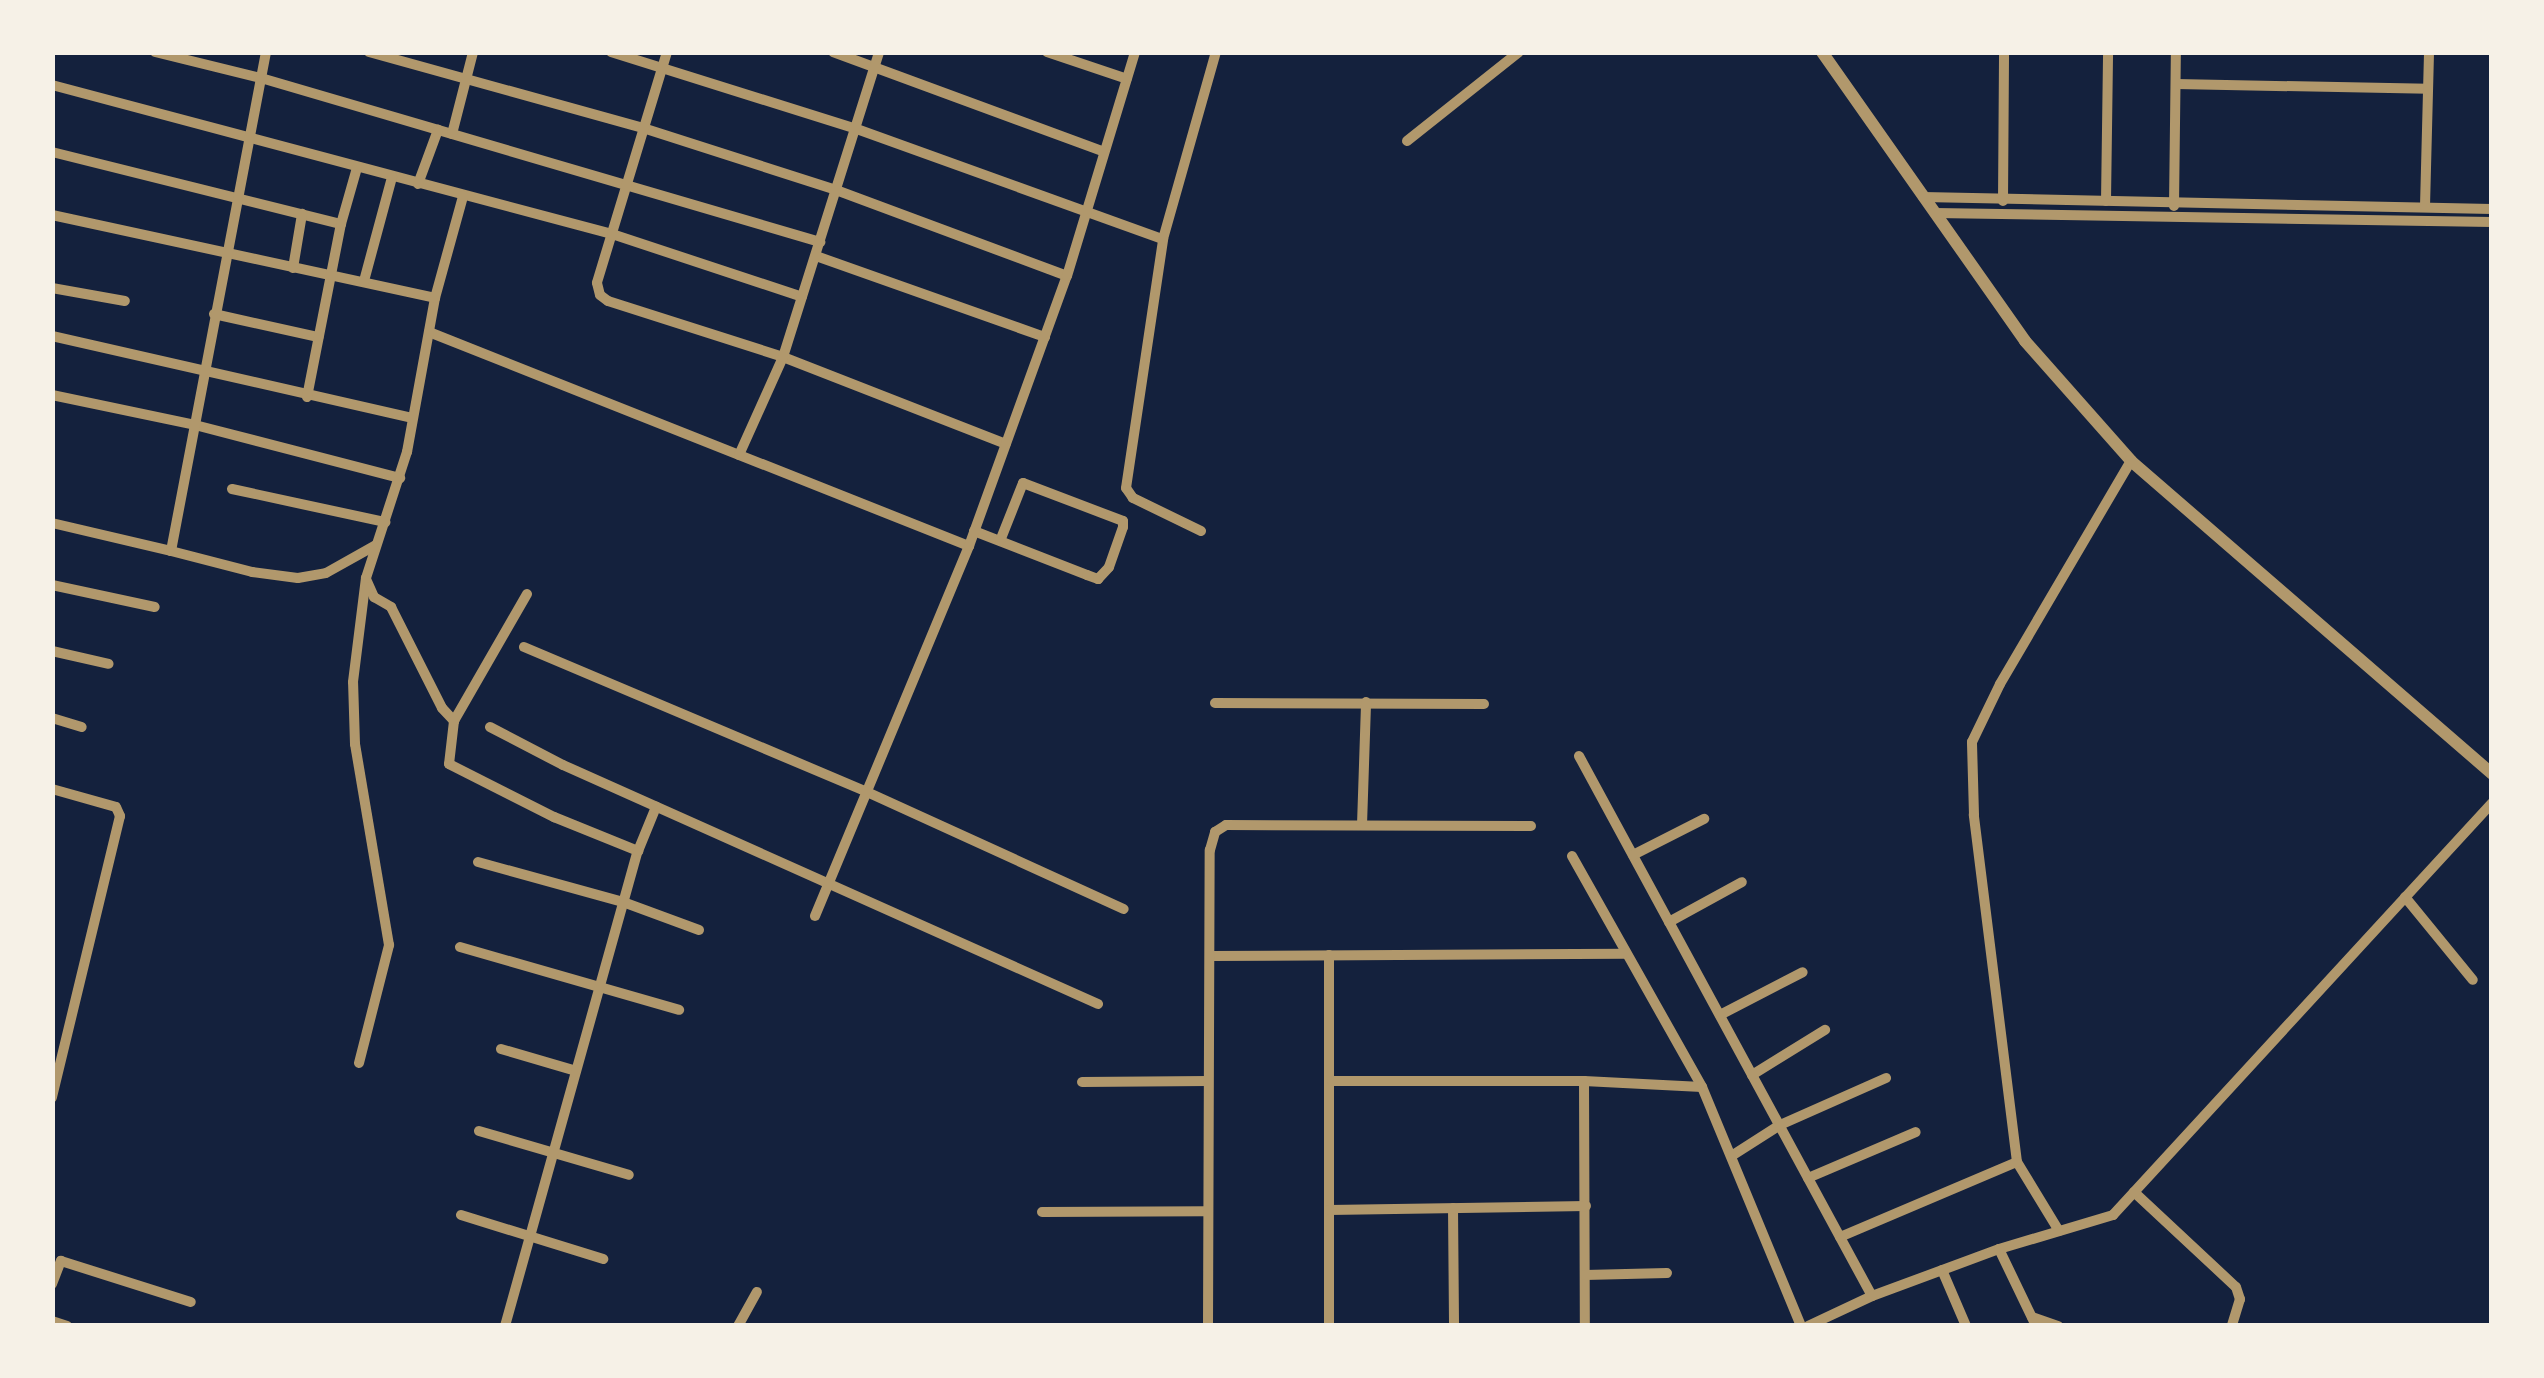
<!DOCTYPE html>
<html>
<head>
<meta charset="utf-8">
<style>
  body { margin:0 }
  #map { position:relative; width:2544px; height:1378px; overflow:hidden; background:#14213d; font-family:"IBM Plex Serif",serif }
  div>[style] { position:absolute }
  .minor>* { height:10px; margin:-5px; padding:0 5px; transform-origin:5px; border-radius:5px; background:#b1986c }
  .tertiary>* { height:12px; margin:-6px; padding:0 6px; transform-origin:6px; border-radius:6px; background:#b1986c }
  span { translate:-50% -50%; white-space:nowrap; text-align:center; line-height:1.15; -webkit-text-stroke:9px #f6f1e7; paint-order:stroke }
  .frame { position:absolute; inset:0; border:55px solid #f6f1e7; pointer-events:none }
</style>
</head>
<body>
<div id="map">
  <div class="minor">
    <div style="left:155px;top:52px;width:109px;rotate:13.8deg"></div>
    <div style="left:261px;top:78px;width:583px;rotate:16.35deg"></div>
    <div style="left:369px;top:52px;width:284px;rotate:15.5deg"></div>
    <div style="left:643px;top:128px;width:203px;rotate:17.8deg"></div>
    <div style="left:836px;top:190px;width:246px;rotate:20.4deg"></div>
    <div style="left:611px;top:52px;width:255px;rotate:17.4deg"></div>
    <div style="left:854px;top:128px;width:328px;rotate:19.8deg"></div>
    <div style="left:667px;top:52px;width:241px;rotate:106.9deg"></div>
    <div style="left:597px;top:283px;width:12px;rotate:76deg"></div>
    <div style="left:600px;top:295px;width:10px;rotate:37deg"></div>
    <div style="left:608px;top:301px;width:184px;rotate:17.7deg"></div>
    <div style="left:783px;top:357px;width:239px;rotate:21.3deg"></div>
    <div style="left:833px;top:52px;width:287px;rotate:20.2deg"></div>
    <div style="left:1047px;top:52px;width:84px;rotate:18.6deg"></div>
    <div style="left:2176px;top:84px;width:252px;rotate:1.1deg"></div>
    <div style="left:52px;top:85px;width:579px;rotate:14.9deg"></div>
    <div style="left:612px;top:234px;width:200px;rotate:18.3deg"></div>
    <div style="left:452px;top:134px;width:85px;rotate:-75.6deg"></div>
    <div style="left:1407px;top:141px;width:143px;rotate:-38.5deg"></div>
    <div style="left:52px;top:152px;width:298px;rotate:14deg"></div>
    <div style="left:418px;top:184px;width:58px;rotate:-69.7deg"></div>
    <div style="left:1923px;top:197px;width:569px;rotate:1.21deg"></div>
    <div style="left:2003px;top:201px;width:149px;rotate:-89.6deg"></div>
    <div style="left:2106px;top:201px;width:149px;rotate:-89.2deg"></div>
    <div style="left:2174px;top:206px;width:154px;rotate:-89.3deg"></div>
    <div style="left:2425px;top:206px;width:154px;rotate:-88.5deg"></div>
    <div style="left:1935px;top:213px;width:557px;rotate:0.93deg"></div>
    <div style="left:52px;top:215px;width:392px;rotate:12.2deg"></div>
    <div style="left:816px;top:256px;width:243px;rotate:19.5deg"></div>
    <div style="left:293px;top:268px;width:55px;rotate:-80.5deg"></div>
    <div style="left:364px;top:281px;width:108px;rotate:-74.9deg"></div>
    <div style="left:52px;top:288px;width:74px;rotate:10.1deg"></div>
    <div style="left:214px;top:314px;width:107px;rotate:12.5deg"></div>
    <div style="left:429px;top:332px;width:581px;rotate:21.62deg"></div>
    <div style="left:52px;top:336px;width:369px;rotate:12.8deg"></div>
    <div style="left:52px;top:395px;width:146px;rotate:11.8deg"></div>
    <div style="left:195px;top:425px;width:212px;rotate:14.5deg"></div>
    <div style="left:307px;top:397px;width:176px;rotate:-78.9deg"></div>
    <div style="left:341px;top:224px;width:58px;rotate:-74.1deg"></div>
    <div style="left:739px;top:455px;width:107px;rotate:-65.8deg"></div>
    <div style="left:783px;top:357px;width:320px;rotate:-72.5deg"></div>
    <div style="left:232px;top:489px;width:157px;rotate:12.2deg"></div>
    <div style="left:52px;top:523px;width:122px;rotate:13.2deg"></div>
    <div style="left:171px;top:551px;width:508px;rotate:-79.22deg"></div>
    <div style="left:974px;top:531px;width:121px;rotate:21.3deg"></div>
    <div style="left:1087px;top:575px;width:12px;rotate:20deg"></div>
    <div style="left:1098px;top:579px;width:16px;rotate:-47deg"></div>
    <div style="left:1109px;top:567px;width:42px;rotate:-70.7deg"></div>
    <div style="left:1123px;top:527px;width:6px;rotate:-90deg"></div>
    <div style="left:1123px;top:521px;width:107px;rotate:-159.2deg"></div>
    <div style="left:1023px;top:483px;width:62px;rotate:111.6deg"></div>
    <div style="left:1201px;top:531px;width:76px;rotate:-154.1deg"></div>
    <div style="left:1133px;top:498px;width:12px;rotate:-125deg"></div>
    <div style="left:1126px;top:488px;width:252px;rotate:-81.5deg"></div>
    <div style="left:1163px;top:239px;width:194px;rotate:-74.2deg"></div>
    <div style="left:171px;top:551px;width:84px;rotate:14.5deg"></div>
    <div style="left:252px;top:572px;width:46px;rotate:7.4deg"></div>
    <div style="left:298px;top:578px;width:28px;rotate:-10deg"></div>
    <div style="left:326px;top:573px;width:57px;rotate:-29.2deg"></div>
    <div style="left:366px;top:579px;width:20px;rotate:66deg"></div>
    <div style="left:374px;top:597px;width:20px;rotate:30deg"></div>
    <div style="left:391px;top:607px;width:113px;rotate:63.2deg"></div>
    <div style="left:442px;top:708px;width:18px;rotate:47deg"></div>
    <div style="left:52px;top:585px;width:105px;rotate:12.1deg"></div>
    <div style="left:527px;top:594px;width:146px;rotate:119.9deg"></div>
    <div style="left:454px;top:721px;width:43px;rotate:96.6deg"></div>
    <div style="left:449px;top:764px;width:118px;rotate:26.8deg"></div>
    <div style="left:554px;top:817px;width:91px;rotate:22deg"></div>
    <div style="left:524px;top:647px;width:372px;rotate:22.9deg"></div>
    <div style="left:867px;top:792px;width:282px;rotate:24.5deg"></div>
    <div style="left:52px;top:651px;width:58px;rotate:12.8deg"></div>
    <div style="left:1215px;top:703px;width:269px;rotate:0.2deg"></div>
    <div style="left:52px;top:718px;width:31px;rotate:17deg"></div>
    <div style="left:490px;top:727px;width:82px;rotate:27.5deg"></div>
    <div style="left:563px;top:765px;width:586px;rotate:24.07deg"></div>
    <div style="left:1579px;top:756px;width:614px;rotate:61.52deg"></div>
    <div style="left:52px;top:789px;width:66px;rotate:15.7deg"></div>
    <div style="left:116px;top:807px;width:10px;rotate:66deg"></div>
    <div style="left:120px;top:816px;width:290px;rotate:103.6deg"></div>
    <div style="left:1362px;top:825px;width:123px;rotate:-88.1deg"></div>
    <div style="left:1633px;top:855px;width:80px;rotate:-26.9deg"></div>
    <div style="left:1572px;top:856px;width:265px;rotate:60.6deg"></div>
    <div style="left:1702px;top:1087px;width:259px;rotate:67.5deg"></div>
    <div style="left:478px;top:862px;width:150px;rotate:15.4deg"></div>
    <div style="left:623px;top:902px;width:81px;rotate:20.2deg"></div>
    <div style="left:2405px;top:897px;width:107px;rotate:50.7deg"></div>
    <div style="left:815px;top:916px;width:401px;rotate:-67.4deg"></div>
    <div style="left:969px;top:546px;width:287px;rotate:-70.1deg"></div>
    <div style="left:1067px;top:276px;width:234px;rotate:-73.1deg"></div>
    <div style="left:1669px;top:922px;width:83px;rotate:-28.7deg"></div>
    <div style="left:460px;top:947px;width:228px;rotate:16deg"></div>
    <div style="left:1329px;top:955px;width:371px;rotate:90deg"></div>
    <div style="left:1211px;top:956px;width:415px;rotate:-0.3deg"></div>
    <div style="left:1720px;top:1015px;width:93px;rotate:-27.4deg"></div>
    <div style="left:501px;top:1049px;width:78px;rotate:16.3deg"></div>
    <div style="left:359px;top:1063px;width:122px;rotate:-75.7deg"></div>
    <div style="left:389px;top:945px;width:204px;rotate:-99.6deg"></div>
    <div style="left:355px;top:744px;width:62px;rotate:-91.8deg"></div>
    <div style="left:353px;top:682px;width:105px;rotate:-82.9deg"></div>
    <div style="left:366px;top:578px;width:133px;rotate:-72deg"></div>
    <div style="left:407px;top:452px;width:157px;rotate:-79.7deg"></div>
    <div style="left:435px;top:298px;width:106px;rotate:-74.6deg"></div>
    <div style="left:1752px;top:1075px;width:86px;rotate:-31.7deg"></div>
    <div style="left:1332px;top:1081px;width:252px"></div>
    <div style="left:1584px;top:1081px;width:118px;rotate:2.9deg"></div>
    <div style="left:1584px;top:1081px;width:245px;rotate:89.8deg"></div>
    <div style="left:1082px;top:1082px;width:126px;rotate:-0.5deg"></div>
    <div style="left:479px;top:1131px;width:156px;rotate:16.3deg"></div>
    <div style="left:1733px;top:1155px;width:56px;rotate:-32.6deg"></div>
    <div style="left:1780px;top:1125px;width:116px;rotate:-23.9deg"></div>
    <div style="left:1808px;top:1178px;width:117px;rotate:-23.1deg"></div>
    <div style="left:2134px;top:1192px;width:139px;rotate:43deg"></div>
    <div style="left:2236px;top:1287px;width:13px;rotate:72deg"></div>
    <div style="left:2240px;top:1299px;width:28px;rotate:107deg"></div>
    <div style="left:1453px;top:1208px;width:118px;rotate:89.5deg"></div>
    <div style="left:1329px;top:1210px;width:257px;rotate:-0.9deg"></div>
    <div style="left:1042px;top:1212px;width:164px;rotate:-0.3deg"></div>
    <div style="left:461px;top:1215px;width:149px;rotate:17.2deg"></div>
    <div style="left:2059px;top:1231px;width:81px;rotate:-121.3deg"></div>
    <div style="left:2017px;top:1162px;width:350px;rotate:-97.1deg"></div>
    <div style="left:1974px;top:815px;width:73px;rotate:-91.6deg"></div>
    <div style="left:1972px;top:742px;width:64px;rotate:-64.2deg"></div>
    <div style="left:2000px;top:684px;width:259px;rotate:-59.6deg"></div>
    <div style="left:1840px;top:1237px;width:192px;rotate:-23deg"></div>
    <div style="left:1999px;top:1249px;width:85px;rotate:64.3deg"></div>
    <div style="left:1942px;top:1270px;width:61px;rotate:66.8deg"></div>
    <div style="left:1585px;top:1275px;width:82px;rotate:-1.4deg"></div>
    <div style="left:52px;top:1284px;width:25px;rotate:-69deg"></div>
    <div style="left:61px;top:1261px;width:136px;rotate:17.5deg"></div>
    <div style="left:2032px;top:1317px;width:28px;rotate:19deg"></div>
    <div style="left:52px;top:1321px;width:16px;rotate:18deg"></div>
    <div style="left:505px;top:1326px;width:493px;rotate:-74.4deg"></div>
    <div style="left:638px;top:851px;width:48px;rotate:-67.8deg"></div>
    <div style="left:738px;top:1326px;width:39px;rotate:-61deg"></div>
    <div style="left:1208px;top:1326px;width:476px;rotate:-89.8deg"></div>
    <div style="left:1210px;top:850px;width:19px;rotate:-74deg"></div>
    <div style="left:1215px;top:832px;width:13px;rotate:-32deg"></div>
    <div style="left:1226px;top:825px;width:305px;rotate:0.2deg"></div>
    <div style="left:1808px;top:1326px;width:71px;rotate:-25.1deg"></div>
    <div style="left:1872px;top:1296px;width:135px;rotate:-20.3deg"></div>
    <div style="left:1999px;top:1249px;width:119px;rotate:-16.6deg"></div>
    <div style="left:2113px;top:1215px;width:560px;rotate:-47.39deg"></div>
  </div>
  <div class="tertiary">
    <div style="left:1822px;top:52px;width:353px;rotate:54.9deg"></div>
    <div style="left:2025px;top:341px;width:160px;rotate:48.5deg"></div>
    <div style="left:2131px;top:461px;width:478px;rotate:40.9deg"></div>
  </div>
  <div class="frame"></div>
</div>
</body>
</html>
